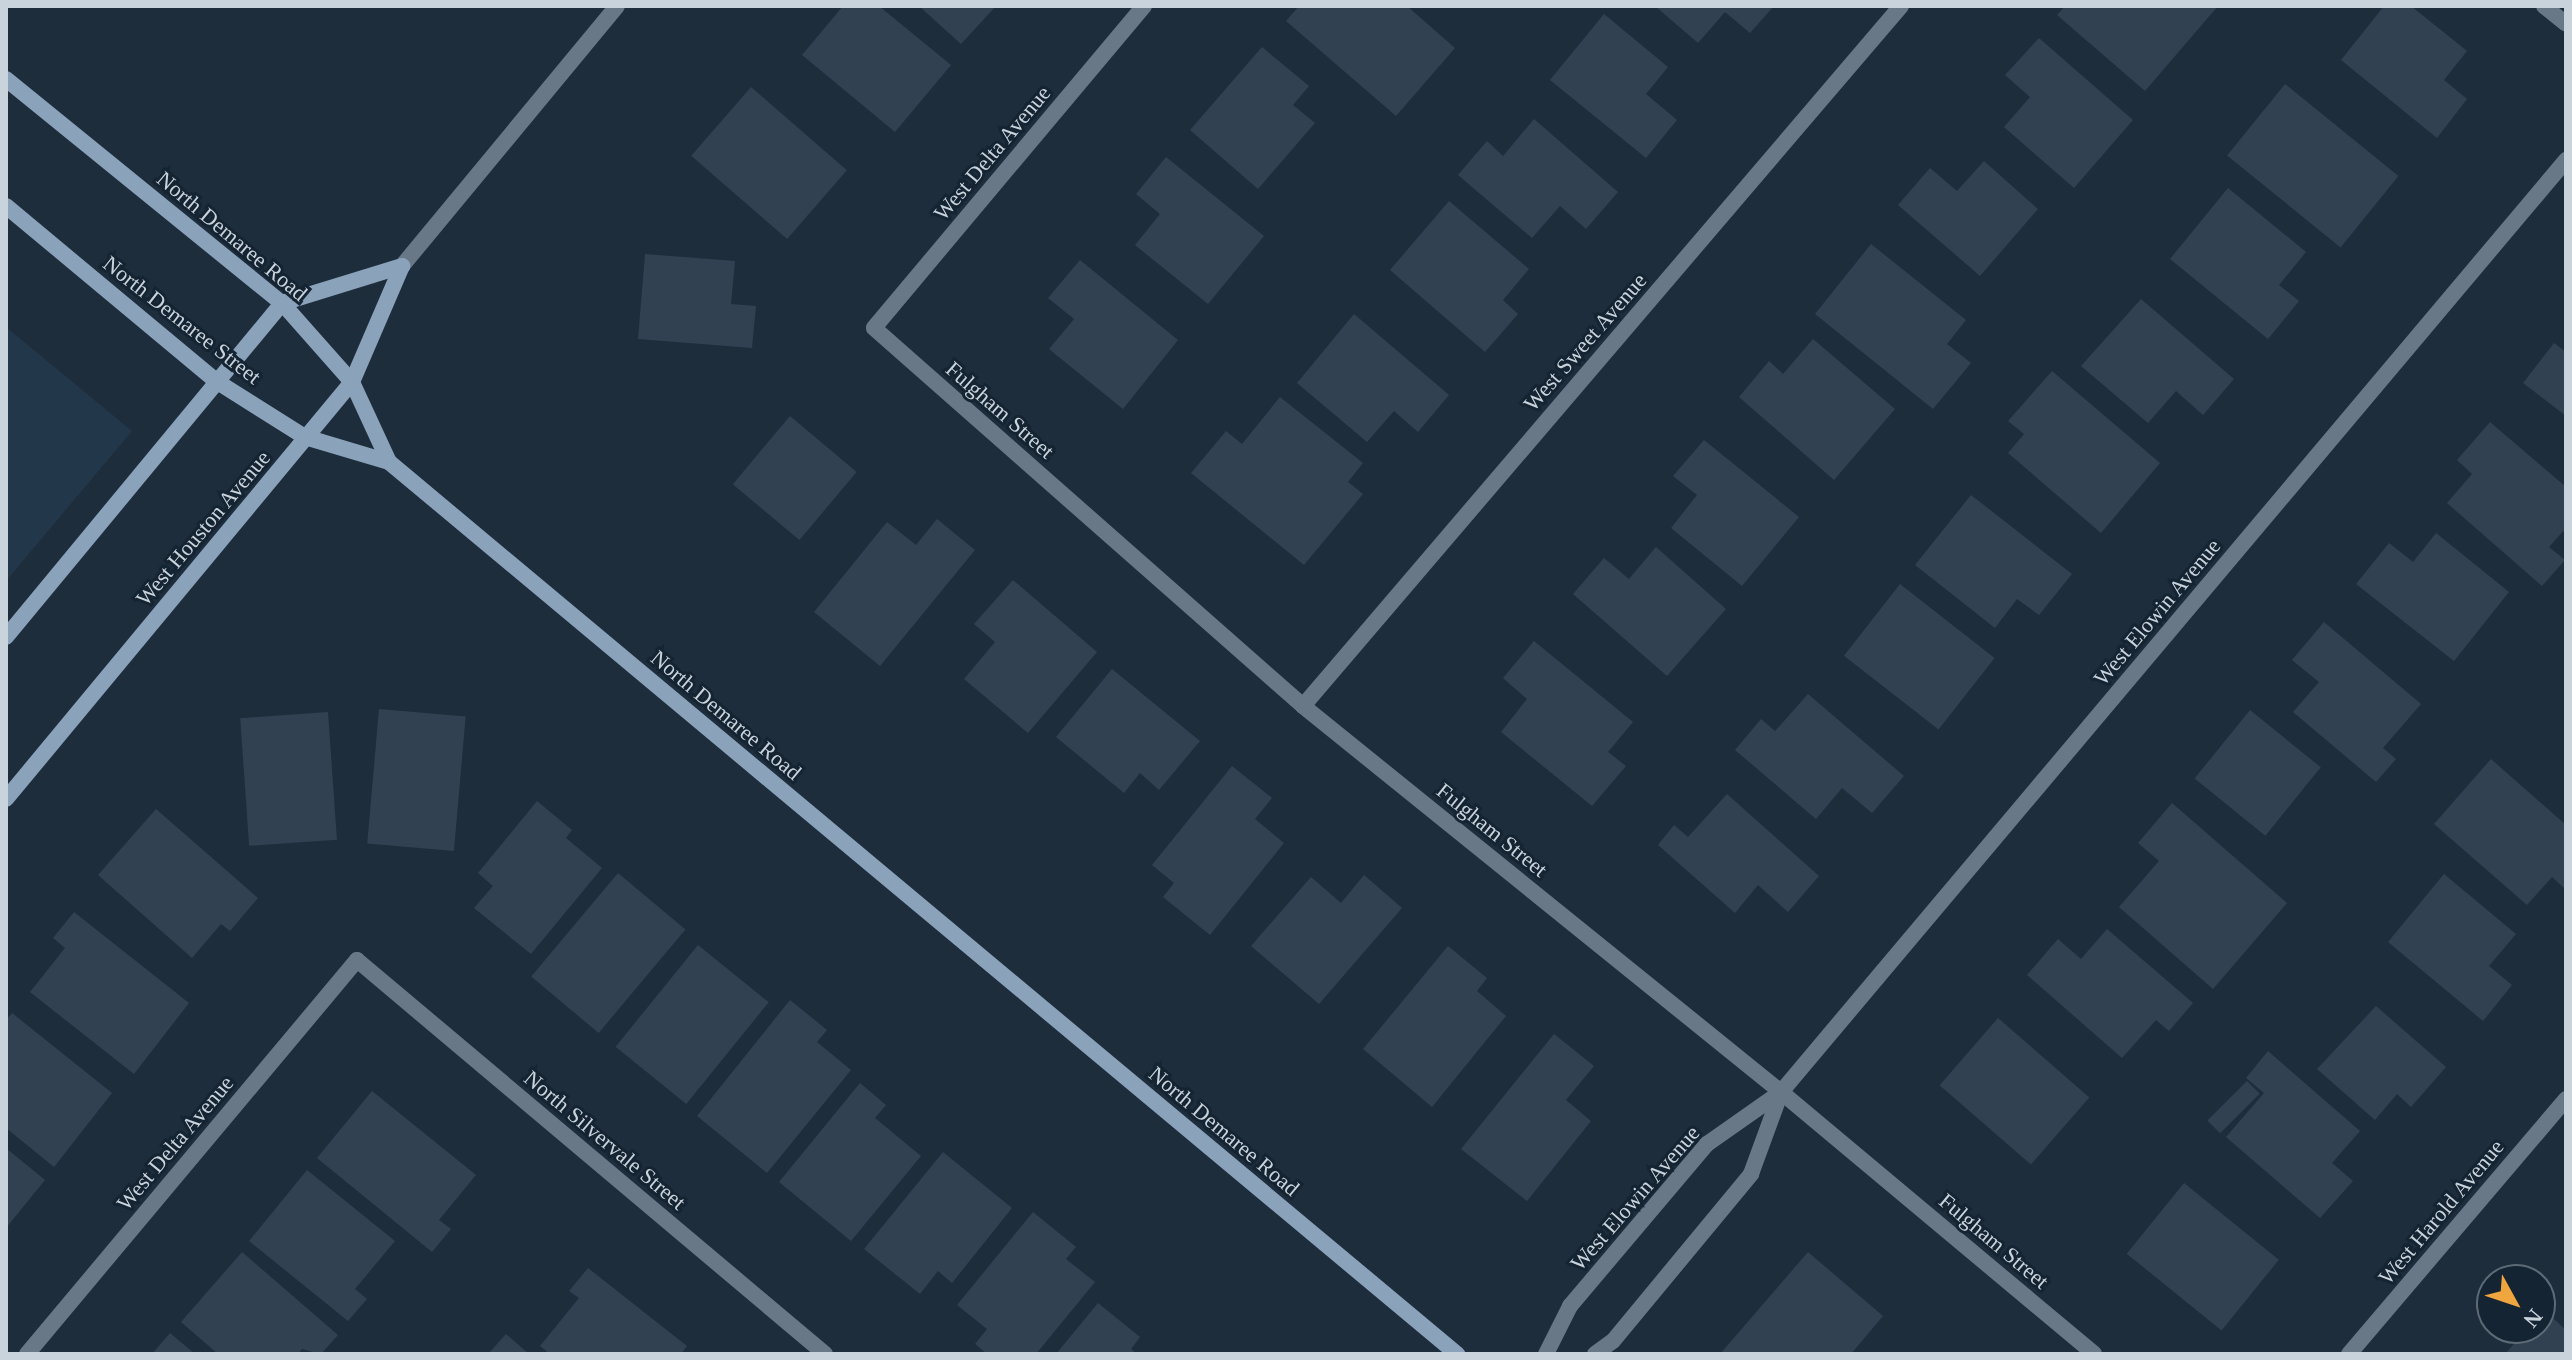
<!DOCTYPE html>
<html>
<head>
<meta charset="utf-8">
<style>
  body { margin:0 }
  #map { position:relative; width:2572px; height:1360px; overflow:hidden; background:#1e2d3c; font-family:Georgia,serif }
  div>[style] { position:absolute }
  .built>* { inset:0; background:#23374a }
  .building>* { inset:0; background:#324151; transform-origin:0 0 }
  .minor>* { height:16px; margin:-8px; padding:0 8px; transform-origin:8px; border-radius:8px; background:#697886 }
  .tertiary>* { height:16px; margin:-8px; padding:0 8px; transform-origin:8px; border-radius:8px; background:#697886 }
  .secondary>* { height:16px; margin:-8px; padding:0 8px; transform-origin:8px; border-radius:8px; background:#8aa2ba }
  span { translate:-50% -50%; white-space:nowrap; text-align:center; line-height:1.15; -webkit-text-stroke:6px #152432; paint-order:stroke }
  .street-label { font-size:22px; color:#c9d3dc }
  .frame { position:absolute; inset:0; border:8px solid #c9d3dc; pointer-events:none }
  .north { position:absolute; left:2476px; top:1264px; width:80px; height:80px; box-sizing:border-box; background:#152432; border:2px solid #5d6a76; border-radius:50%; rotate:130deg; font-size:22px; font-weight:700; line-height:32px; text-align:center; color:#c9d3dc }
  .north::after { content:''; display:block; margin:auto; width:28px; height:36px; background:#f0a63f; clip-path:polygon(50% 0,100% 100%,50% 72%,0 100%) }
</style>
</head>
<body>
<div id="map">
  <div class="built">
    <div style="clip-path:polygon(6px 327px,132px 431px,6px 581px)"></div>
  </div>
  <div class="building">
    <div style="clip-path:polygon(843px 6px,879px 6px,951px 65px,895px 132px,802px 55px)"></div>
    <div style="clip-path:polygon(919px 6px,996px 6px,961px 44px)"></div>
    <div style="clip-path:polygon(1299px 6px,1407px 6px,1455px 48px,1396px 116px,1286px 21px)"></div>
    <div style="clip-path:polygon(1655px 6px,1774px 6px,1750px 33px,1725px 12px,1698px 43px)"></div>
    <div style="clip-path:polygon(2065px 6px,2218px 6px,2145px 91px,2057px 15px)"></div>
    <div style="clip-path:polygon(2384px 6px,2411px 6px,2467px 51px,2444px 80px,2467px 99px,2437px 138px,2341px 60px)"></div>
    <div style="clip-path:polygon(1604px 14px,1668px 67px,1646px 94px,1677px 120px,1646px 158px,1550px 80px)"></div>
    <div style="clip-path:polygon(2039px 38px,2133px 120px,2074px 188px,2004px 127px,2030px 97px,2005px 75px)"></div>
    <div style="clip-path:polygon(1262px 47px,1309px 86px,1293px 105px,1315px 123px,1258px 189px,1190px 130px)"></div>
    <div style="left:2285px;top:84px;width:146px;height:92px;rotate:39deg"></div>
    <div style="left:751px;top:87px;width:127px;height:91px;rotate:41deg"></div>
    <div style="clip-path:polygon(1534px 119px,1618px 192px,1586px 229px,1560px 206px,1532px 238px,1458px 175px,1487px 141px,1503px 156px)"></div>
    <div style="clip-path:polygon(1166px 157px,1264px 236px,1208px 304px,1135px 245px,1160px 214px,1136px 194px)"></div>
    <div style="clip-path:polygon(1984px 161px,2038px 209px,1980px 276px,1898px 205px,1930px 168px,1957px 191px)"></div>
    <div style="clip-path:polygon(2228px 188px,2306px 252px,2279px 285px,2299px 301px,2268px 339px,2170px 259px)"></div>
    <div style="clip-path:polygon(1449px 201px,1529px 269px,1503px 300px,1518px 314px,1485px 352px,1390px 270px)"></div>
    <div style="clip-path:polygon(1871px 244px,1966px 320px,1947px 344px,1971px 363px,1933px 409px,1815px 314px)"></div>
    <div style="clip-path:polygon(645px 254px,735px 261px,731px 304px,756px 306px,752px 348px,638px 339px)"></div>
    <div style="clip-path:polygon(1080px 260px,1178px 340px,1123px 409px,1049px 349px,1074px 319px,1048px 298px)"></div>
    <div style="clip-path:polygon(2141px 299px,2234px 379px,2203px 415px,2176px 391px,2148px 423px,2081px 366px)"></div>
    <div style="clip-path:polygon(1354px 314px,1449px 395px,1418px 432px,1394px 411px,1367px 442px,1297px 383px)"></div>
    <div style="clip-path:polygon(1813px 339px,1895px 409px,1834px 480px,1739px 397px,1769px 361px,1783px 374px)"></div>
    <div style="clip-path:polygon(2554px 343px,2566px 352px,2566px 416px,2523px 383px)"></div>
    <div style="clip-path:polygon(2052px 371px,2160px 463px,2101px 533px,2008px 453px,2024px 434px,2008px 421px)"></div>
    <div style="clip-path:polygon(1280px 397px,1363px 463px,1348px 482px,1363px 494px,1304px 565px,1191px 473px,1226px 431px,1242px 444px)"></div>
    <div style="left:790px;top:416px;width:87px;height:89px;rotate:40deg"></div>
    <div style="clip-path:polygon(2490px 422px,2566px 487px,2566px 528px,2549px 547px,2565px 560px,2542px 586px,2447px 503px,2472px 474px,2457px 460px)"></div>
    <div style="clip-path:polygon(1704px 440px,1799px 517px,1742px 586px,1671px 528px,1697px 495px,1673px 476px)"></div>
    <div style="clip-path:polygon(1971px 495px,2072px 574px,2039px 615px,2017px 599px,1995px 628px,1915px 565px)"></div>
    <div style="clip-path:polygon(937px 519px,975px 550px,880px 666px,814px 612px,887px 522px,916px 545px)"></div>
    <div style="clip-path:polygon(2436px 533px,2509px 592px,2454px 661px,2356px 584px,2389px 543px,2413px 562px)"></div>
    <div style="clip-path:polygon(1656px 547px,1726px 609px,1667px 676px,1573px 594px,1604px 558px,1629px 579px)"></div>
    <div style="clip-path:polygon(1013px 580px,1097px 652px,1028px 733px,964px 679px,995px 642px,974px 624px)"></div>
    <div style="left:1900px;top:584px;width:120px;height:91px;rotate:38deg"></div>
    <div style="clip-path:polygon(2324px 622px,2421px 704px,2383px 748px,2396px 759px,2376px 782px,2293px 712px,2319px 682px,2292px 660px)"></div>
    <div style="clip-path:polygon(1534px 641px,1633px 722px,1608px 752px,1626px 766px,1592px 806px,1501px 732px,1527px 699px,1503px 678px)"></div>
    <div style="clip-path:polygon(1112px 669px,1200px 741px,1159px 790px,1140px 773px,1124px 793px,1056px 737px)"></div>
    <div style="clip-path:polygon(1808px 694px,1904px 776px,1872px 813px,1842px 788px,1816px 819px,1735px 750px,1761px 719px,1775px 731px)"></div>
    <div style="left:379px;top:709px;width:87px;height:135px;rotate:5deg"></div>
    <div style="left:2250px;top:710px;width:91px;height:88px;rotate:39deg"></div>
    <div style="left:328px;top:712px;width:128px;height:88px;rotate:86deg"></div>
    <div style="clip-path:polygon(2491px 759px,2566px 825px,2566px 890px,2552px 877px,2527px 905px,2434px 824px)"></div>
    <div style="clip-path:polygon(1232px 766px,1272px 798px,1255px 819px,1284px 843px,1210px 935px,1163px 897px,1174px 883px,1152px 865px)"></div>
    <div style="clip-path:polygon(1727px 794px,1819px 876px,1788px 912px,1758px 885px,1735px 913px,1658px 845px,1674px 825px,1688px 837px)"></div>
    <div style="clip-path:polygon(537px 801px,572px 830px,566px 838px,602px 868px,531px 954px,474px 908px,493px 886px,478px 873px)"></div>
    <div style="clip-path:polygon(2172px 803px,2287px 903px,2213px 989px,2119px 907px,2159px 861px,2138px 843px)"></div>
    <div style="clip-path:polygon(156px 809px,258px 898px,230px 931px,221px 924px,192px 958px,98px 875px)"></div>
    <div style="left:618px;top:873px;width:88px;height:135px;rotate:40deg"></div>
    <div style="clip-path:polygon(2444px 874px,2516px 934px,2489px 966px,2512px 985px,2483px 1021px,2388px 942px)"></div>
    <div style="clip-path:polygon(1364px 875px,1402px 908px,1319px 1004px,1251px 946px,1311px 877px,1341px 903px)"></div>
    <div style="clip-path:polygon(74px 912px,189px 1003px,134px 1074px,30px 992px,65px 948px,53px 938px)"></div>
    <div style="clip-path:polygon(2107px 929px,2193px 1003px,2169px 1031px,2156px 1020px,2122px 1058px,2027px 975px,2058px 939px,2081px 959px)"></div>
    <div style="left:698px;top:945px;width:91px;height:131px;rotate:39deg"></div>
    <div style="clip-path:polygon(1448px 946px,1487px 978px,1477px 991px,1506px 1016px,1432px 1107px,1363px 1049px)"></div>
    <div style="clip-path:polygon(790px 1000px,827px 1030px,817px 1042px,851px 1070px,767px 1173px,697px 1116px)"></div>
    <div style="clip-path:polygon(2376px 1006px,2446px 1067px,2411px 1107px,2397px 1094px,2375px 1120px,2317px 1069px)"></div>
    <div style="clip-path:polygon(12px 1013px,112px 1093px,54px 1167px,6px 1128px,6px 1020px)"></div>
    <div style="left:1998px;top:1018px;width:121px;height:89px;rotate:41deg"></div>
    <div style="clip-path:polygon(1554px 1034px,1594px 1066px,1566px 1100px,1591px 1121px,1527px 1201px,1461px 1149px)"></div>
    <div style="clip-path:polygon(2268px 1051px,2360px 1131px,2332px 1163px,2353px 1181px,2320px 1218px,2226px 1137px,2264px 1093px,2246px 1078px)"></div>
    <div style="left:2247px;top:1081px;width:18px;height:56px;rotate:45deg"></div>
    <div style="clip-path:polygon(860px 1083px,886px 1105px,875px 1118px,921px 1156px,851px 1241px,779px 1182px)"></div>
    <div style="clip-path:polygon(372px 1091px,476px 1175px,439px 1220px,451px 1229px,432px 1252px,317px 1158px)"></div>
    <div style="clip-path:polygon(6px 1148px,45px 1180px,6px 1228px)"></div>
    <div style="clip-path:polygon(943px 1152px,1012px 1208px,952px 1283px,938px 1271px,920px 1294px,864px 1249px)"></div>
    <div style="clip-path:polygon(307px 1170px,395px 1241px,355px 1289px,367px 1299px,348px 1321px,249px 1241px)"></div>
    <div style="left:2184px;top:1183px;width:122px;height:91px;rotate:39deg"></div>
    <div style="clip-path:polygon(1033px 1212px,1076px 1247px,1066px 1259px,1095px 1282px,1036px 1354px,987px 1354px,975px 1344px,987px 1329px,957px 1305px)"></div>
    <div style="clip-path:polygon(242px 1252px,338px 1335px,321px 1354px,302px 1349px,298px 1354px,218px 1354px,181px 1322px)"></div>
    <div style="clip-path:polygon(1808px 1252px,1883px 1316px,1851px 1354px,1720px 1354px)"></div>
    <div style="clip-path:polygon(588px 1268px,687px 1346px,681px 1354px,550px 1354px,540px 1346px,579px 1298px,569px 1291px)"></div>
    <div style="clip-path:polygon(1098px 1303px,1140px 1337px,1131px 1349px,1137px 1354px,1056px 1354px)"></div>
    <div style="clip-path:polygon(2544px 1310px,2566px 1330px,2566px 1354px,2505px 1354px,2528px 1328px,2540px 1328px)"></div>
    <div style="clip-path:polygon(170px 1333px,195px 1354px,152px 1354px)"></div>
    <div style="clip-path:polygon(506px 1334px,529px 1354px,488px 1354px)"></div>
  </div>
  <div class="minor">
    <div style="left:1144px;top:6px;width:420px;rotate:130deg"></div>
    <div style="left:874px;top:328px;width:572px;rotate:41.38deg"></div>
    <div style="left:1303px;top:706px;width:614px;rotate:38.92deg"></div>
    <div style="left:1781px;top:1092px;width:408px;rotate:39.9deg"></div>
    <div style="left:2544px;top:6px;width:28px;rotate:39deg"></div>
    <div style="left:1303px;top:706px;width:921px;rotate:-49.49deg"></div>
    <div style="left:27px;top:1354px;width:514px;rotate:-50.05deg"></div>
    <div style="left:357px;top:960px;width:612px;rotate:40.09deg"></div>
    <div style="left:1546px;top:1354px;width:54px;rotate:-63.4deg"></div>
    <div style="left:1570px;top:1306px;width:212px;rotate:-49.8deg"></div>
    <div style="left:1707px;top:1144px;width:90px;rotate:-35.1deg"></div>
    <div style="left:1781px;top:1092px;width:1219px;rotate:-49.89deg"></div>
    <div style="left:1595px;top:1354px;width:22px;rotate:-36deg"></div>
    <div style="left:1613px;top:1341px;width:217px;rotate:-50.4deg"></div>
    <div style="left:1751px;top:1174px;width:87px;rotate:-69.9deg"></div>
    <div style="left:2349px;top:1354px;width:335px;rotate:-49.6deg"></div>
  </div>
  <div class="tertiary">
    <div style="left:402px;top:266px;width:337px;rotate:-50.4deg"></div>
  </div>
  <div class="secondary">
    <div style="left:6px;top:79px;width:355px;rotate:39.1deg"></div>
    <div style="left:282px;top:303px;width:106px;rotate:48.5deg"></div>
    <div style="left:352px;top:382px;width:88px;rotate:65.2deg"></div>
    <div style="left:389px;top:462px;width:1392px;rotate:39.87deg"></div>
    <div style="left:6px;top:206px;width:273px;rotate:39.8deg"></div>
    <div style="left:216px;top:381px;width:105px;rotate:32.2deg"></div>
    <div style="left:305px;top:437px;width:88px;rotate:16.6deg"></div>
    <div style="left:6px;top:637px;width:433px;rotate:-50.4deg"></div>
    <div style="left:282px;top:303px;width:126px;rotate:-17.1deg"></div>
    <div style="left:6px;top:799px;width:542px;rotate:-50.32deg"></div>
    <div style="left:352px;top:382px;width:126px;rotate:-66.7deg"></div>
  </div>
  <div class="street-label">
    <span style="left:992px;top:153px;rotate:-50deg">West Delta Avenue</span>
    <span style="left:232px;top:236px;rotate:40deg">North Demaree Road</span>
    <span style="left:182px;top:320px;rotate:38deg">North Demaree Street</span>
    <span style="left:1585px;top:342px;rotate:-49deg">West Sweet Avenue</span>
    <span style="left:1000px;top:410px;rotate:41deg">Fulgham Street</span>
    <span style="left:203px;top:528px;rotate:-50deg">West Houston Avenue</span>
    <span style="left:2157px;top:612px;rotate:-50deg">West Elowin Avenue</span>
    <span style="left:726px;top:715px;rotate:40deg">North Demaree Road</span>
    <span style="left:1492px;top:830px;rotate:39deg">Fulgham Street</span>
    <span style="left:1224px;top:1131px;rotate:40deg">North Demaree Road</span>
    <span style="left:605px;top:1140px;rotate:40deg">North Silvervale Street</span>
    <span style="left:175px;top:1143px;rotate:-50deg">West Delta Avenue</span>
    <span style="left:1635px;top:1198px;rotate:-49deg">West Elowin Avenue</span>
    <span style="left:2441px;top:1212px;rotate:-50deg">West Harold Avenue</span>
    <span style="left:1994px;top:1241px;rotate:40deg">Fulgham Street</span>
  </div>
  <div class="frame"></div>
  <div class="north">N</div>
</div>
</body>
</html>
